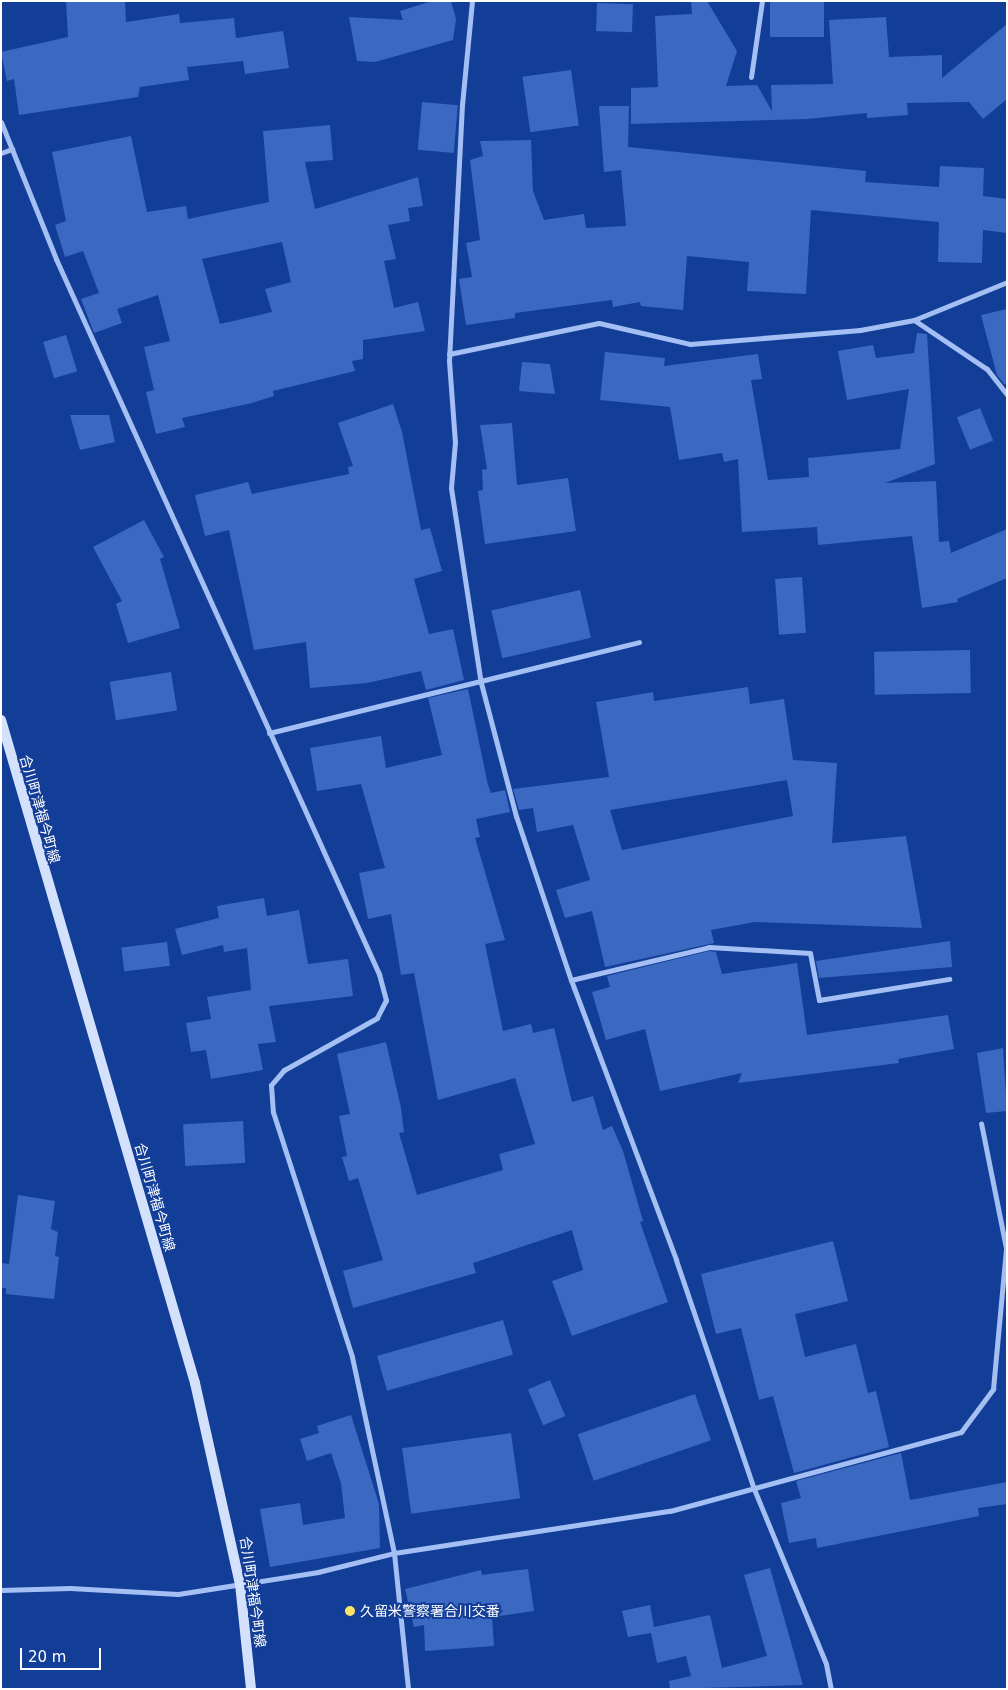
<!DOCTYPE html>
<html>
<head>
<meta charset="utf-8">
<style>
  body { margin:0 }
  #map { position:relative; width:1008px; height:1690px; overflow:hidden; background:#133e98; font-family:"DejaVu Sans","Noto Sans JP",sans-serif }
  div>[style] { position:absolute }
  .building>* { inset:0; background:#3b68c0; transform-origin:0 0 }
  .street>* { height:5px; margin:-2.5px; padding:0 2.5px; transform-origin:2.5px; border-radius:2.5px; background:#a4bff3 }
  .secondary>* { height:10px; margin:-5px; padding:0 5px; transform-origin:5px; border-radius:5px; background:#d3e1fd }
  .dots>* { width:14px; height:14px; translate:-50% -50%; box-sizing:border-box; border:2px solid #133e98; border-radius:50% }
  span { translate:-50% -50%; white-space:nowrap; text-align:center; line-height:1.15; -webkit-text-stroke:4px #133e98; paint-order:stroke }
  .street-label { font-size:14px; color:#fff }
  .poi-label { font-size:14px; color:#fff }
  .left { translate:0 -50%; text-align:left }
  .frame { position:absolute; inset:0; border:2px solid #fff; pointer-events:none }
  .scale { position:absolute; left:20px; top:1648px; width:81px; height:22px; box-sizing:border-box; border:2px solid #fff; border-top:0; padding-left:6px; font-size:15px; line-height:18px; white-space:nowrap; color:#fff; -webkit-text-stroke:4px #133e98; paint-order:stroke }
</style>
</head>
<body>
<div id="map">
  <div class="building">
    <div style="clip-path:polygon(66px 1px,125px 1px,126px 22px,179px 14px,180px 23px,234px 18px,236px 38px,283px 31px,289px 68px,245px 74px,243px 61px,187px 67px,189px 80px,140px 87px,138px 97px,19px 115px,14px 79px,7px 81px,1px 52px,68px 37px)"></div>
    <div style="clip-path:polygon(432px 1px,451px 1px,456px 19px,453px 40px,375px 62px,357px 61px,349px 17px,403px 20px,400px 11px)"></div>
    <div style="clip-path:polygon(691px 1px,707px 1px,737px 51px,726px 86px,757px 85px,772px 111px,771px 85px,833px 84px,829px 20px,886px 17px,889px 57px,942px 55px,942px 78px,1007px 24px,1007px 99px,983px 119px,969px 102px,907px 103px,908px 115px,867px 118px,867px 113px,807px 119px,631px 124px,631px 88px,658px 87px,655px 16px,692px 14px)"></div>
    <div style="left:770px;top:1px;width:54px;height:36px"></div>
    <div style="left:597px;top:3px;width:36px;height:28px;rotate:2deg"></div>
    <div style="left:571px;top:70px;width:56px;height:49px;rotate:82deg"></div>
    <div style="left:422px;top:102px;width:36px;height:48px;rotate:5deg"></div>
    <div style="clip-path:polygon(599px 106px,629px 106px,628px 147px,866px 171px,865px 182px,939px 187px,940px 166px,984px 168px,983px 196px,1007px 199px,1007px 233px,983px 230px,982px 263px,938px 262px,939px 222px,811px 210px,806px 294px,747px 291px,749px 262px,687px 256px,683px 310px,641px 306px,640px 302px,613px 307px,612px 300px,515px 313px,515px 318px,466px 325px,459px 279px,472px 277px,466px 243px,480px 240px,470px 160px,483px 156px,480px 141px,531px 140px,533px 191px,544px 220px,584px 214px,586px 228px,626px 226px,621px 170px,604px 172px)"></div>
    <div style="clip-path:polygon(evenodd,330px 125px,333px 160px,305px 162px,315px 209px,418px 177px,423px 206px,408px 208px,410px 221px,388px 225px,396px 259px,384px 261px,394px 308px,418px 302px,425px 331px,363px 340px,363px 359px,352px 361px,355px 371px,273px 391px,274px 396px,252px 403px,182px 418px,185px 427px,156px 434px,146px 392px,154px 390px,144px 347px,170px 341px,158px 295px,117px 309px,122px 323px,94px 333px,81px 299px,99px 293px,83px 251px,65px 257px,55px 225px,66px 221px,52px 152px,131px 136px,147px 212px,186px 206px,188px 219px,269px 202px,263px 131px,330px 125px,282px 242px,291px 282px,265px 289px,272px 312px,220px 324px,202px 259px,282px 242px)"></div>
    <div style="clip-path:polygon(1007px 309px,1007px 384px,1004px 384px,997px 375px,981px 315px)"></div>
    <div style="clip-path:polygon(917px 333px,927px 334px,935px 464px,885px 483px,936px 481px,939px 542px,949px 541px,951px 553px,1007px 529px,1007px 578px,957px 599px,958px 602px,922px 608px,912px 536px,818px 545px,817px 527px,742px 532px,738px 459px,724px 462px,722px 453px,679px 460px,670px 407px,600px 400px,605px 352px,665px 358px,664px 366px,758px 354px,762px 379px,751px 380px,768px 480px,809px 477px,808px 458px,900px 449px,909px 389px,847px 400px,838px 351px,873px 345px,876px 358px,914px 353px)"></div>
    <div style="left:66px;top:335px;width:38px;height:24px;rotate:73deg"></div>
    <div style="clip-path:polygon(522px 362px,550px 364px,555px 394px,519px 391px)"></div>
    <div style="clip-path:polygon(393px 404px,402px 432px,421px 530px,430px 528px,442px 571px,414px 579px,429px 634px,453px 629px,464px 680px,426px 690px,421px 671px,367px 683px,310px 688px,306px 642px,254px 650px,229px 530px,205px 536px,195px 495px,248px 482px,252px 494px,349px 474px,348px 467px,353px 466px,338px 423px)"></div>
    <div style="left:980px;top:408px;width:35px;height:25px;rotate:68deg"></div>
    <div style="clip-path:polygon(70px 415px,109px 415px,115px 442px,80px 450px)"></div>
    <div style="clip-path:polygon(512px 423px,517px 485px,568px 478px,576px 531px,485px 544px,478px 491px,483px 490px,482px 470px,487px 469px,480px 425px)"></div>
    <div style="clip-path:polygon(144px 520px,164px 557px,160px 559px,180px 628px,128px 643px,116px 604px,122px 601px,93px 547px)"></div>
    <div style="left:802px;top:577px;width:56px;height:27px;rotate:86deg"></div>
    <div style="left:580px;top:590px;width:49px;height:91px;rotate:77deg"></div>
    <div style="left:970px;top:650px;width:43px;height:96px;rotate:89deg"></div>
    <div style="left:171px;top:672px;width:39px;height:62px;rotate:81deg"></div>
    <div style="clip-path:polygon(evenodd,748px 687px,750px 704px,784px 699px,793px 760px,837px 763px,832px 843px,906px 836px,922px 928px,755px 922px,711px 930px,714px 943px,605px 967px,592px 911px,565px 918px,556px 890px,590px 880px,573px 825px,537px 832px,533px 808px,519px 810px,513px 789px,609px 777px,596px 702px,653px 692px,654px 701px,748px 687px,787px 780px,793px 816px,622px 850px,610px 810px,787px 780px)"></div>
    <div style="clip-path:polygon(468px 689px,488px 785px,491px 793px,505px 790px,510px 812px,476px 819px,480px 837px,475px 838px,505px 940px,485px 944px,503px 1031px,531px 1024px,533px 1033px,554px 1028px,572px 1102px,593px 1096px,603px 1130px,612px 1126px,623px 1151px,643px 1221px,640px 1222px,668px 1302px,572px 1336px,552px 1281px,583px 1270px,572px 1230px,473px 1263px,476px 1273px,353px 1308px,343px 1271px,383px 1260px,358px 1178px,349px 1181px,342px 1157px,347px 1156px,339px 1116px,350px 1114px,337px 1054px,386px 1042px,401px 1108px,404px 1132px,399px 1133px,417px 1195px,503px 1170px,499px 1154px,535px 1144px,515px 1078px,438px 1100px,414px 973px,401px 975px,391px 914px,368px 919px,359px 873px,385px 868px,361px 784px,317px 791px,310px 748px,381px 736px,386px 768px,442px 755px,428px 698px)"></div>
    <div style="clip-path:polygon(264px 898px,267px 916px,299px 910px,308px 964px,348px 959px,353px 996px,269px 1006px,276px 1042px,258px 1044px,263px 1070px,211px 1079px,206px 1050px,191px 1052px,186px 1023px,211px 1019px,207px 997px,251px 990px,247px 948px,224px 952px,223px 945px,182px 955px,175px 929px,219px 918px,217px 906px)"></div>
    <div style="clip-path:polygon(950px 941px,952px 967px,819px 978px,816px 961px)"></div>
    <div style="left:167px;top:942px;width:24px;height:46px;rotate:83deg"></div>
    <div style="clip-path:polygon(709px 951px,716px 952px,722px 974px,797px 963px,807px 1035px,948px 1015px,954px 1049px,898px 1059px,899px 1063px,738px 1083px,742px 1073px,660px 1091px,645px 1029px,606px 1040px,592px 992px,610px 987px,607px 976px)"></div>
    <div style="clip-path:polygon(1003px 1048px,1007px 1111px,986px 1113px,977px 1053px)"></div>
    <div style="left:243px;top:1121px;width:42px;height:60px;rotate:87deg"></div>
    <div style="clip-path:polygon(18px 1195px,55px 1201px,51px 1229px,58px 1232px,55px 1256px,59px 1257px,54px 1299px,6px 1294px,6px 1288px,1px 1288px,1px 1263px,9px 1264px)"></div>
    <div style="clip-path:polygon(833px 1241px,848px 1301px,795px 1314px,805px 1357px,856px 1344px,868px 1393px,876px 1391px,889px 1447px,794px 1473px,773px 1396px,759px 1400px,741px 1328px,716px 1334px,701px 1274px)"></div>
    <div style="left:503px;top:1320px;width:36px;height:131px;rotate:74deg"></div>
    <div style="left:550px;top:1380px;width:39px;height:24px;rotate:67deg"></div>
    <div style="left:695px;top:1394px;width:49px;height:124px;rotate:71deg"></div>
    <div style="clip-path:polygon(351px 1415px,379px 1504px,380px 1548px,270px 1567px,260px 1509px,300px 1503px,303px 1525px,345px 1518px,341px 1483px,331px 1453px,307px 1461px,300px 1439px,319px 1433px,317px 1426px)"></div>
    <div style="left:511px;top:1433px;width:66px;height:110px;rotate:82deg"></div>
    <div style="clip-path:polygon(901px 1453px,910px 1500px,1007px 1482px,1007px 1504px,978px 1508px,979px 1516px,817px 1548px,816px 1538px,789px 1543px,781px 1503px,801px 1498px,796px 1481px)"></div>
    <div style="clip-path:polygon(770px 1568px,803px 1685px,670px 1689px,669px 1681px,691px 1676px,686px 1656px,657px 1663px,651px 1633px,628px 1637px,622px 1611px,650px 1605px,654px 1627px,710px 1615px,722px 1668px,767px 1656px,744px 1575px)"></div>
    <div style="clip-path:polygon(528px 1569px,534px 1611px,492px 1617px,494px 1646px,425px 1651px,424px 1625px,414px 1627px,405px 1589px,481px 1570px,482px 1575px)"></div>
  </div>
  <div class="street">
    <div style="left:472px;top:1px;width:103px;rotate:95.5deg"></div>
    <div style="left:462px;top:104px;width:257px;rotate:92.9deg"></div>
    <div style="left:449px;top:361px;width:81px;rotate:85.8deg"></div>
    <div style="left:455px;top:442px;width:46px;rotate:95deg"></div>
    <div style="left:451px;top:488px;width:197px;rotate:81.3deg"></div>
    <div style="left:481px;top:683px;width:138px;rotate:75.3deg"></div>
    <div style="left:516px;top:816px;width:173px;rotate:71.5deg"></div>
    <div style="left:571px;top:980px;width:299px;rotate:69.4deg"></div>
    <div style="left:676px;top:1260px;width:242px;rotate:71.2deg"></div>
    <div style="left:754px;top:1489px;width:189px;rotate:67.6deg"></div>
    <div style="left:826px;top:1664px;width:25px;rotate:79deg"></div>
    <div style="left:751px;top:77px;width:77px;rotate:-81.8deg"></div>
    <div style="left:1px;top:122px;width:148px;rotate:68.1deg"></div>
    <div style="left:56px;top:259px;width:785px;rotate:65.69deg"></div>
    <div style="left:379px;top:974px;width:27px;rotate:75deg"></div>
    <div style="left:386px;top:1000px;width:20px;rotate:117deg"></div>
    <div style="left:377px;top:1018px;width:107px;rotate:150.8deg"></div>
    <div style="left:284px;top:1070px;width:20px;rotate:131deg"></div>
    <div style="left:271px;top:1085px;width:27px;rotate:86deg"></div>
    <div style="left:273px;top:1112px;width:257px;rotate:72.1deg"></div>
    <div style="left:352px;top:1357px;width:200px;rotate:77.9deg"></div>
    <div style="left:394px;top:1553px;width:137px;rotate:84.1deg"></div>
    <div style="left:1px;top:153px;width:12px;rotate:-20deg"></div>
    <div style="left:914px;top:320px;width:88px;rotate:33.9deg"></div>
    <div style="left:987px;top:369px;width:33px;rotate:52deg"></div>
    <div style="left:449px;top:354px;width:153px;rotate:-11.7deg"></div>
    <div style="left:599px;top:323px;width:93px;rotate:13deg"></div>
    <div style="left:690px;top:344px;width:171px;rotate:-4.7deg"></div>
    <div style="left:860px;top:330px;width:55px;rotate:-10.5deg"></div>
    <div style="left:914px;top:320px;width:100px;rotate:-22.2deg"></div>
    <div style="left:269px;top:733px;width:381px;rotate:-13.8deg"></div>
    <div style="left:571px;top:980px;width:142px;rotate:-13.4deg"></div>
    <div style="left:709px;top:947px;width:101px;rotate:3.4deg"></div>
    <div style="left:810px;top:953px;width:48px;rotate:79.2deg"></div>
    <div style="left:819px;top:1000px;width:132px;rotate:-9.2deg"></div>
    <div style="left:1px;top:1590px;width:69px;rotate:-1.7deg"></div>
    <div style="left:70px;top:1588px;width:108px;rotate:3.2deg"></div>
    <div style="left:178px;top:1594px;width:142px;rotate:-8.9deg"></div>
    <div style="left:318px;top:1572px;width:78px;rotate:-14deg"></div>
    <div style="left:394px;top:1553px;width:279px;rotate:-8.7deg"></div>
    <div style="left:670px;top:1511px;width:302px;rotate:-15.2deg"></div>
    <div style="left:961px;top:1432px;width:54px;rotate:-53.3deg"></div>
    <div style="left:993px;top:1389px;width:142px;rotate:-84.7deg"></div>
    <div style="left:1006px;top:1248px;width:127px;rotate:-101.3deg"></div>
  </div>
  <div class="secondary">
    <div style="left:1px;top:720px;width:691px;rotate:73.69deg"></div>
    <div style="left:195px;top:1383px;width:206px;rotate:77.4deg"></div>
    <div style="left:240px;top:1584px;width:106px;rotate:84deg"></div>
  </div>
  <div class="dots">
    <div style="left:350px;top:1611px;background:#ffe366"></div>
  </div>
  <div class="street-label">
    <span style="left:40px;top:809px;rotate:74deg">合川町津福今町線</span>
    <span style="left:155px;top:1197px;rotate:74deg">合川町津福今町線</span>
    <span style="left:253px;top:1592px;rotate:82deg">合川町津福今町線</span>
  </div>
  <div class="poi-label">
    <span class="left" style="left:360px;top:1611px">久留米警察署合川交番</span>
  </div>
  <div class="frame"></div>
  <div class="scale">20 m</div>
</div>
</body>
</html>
